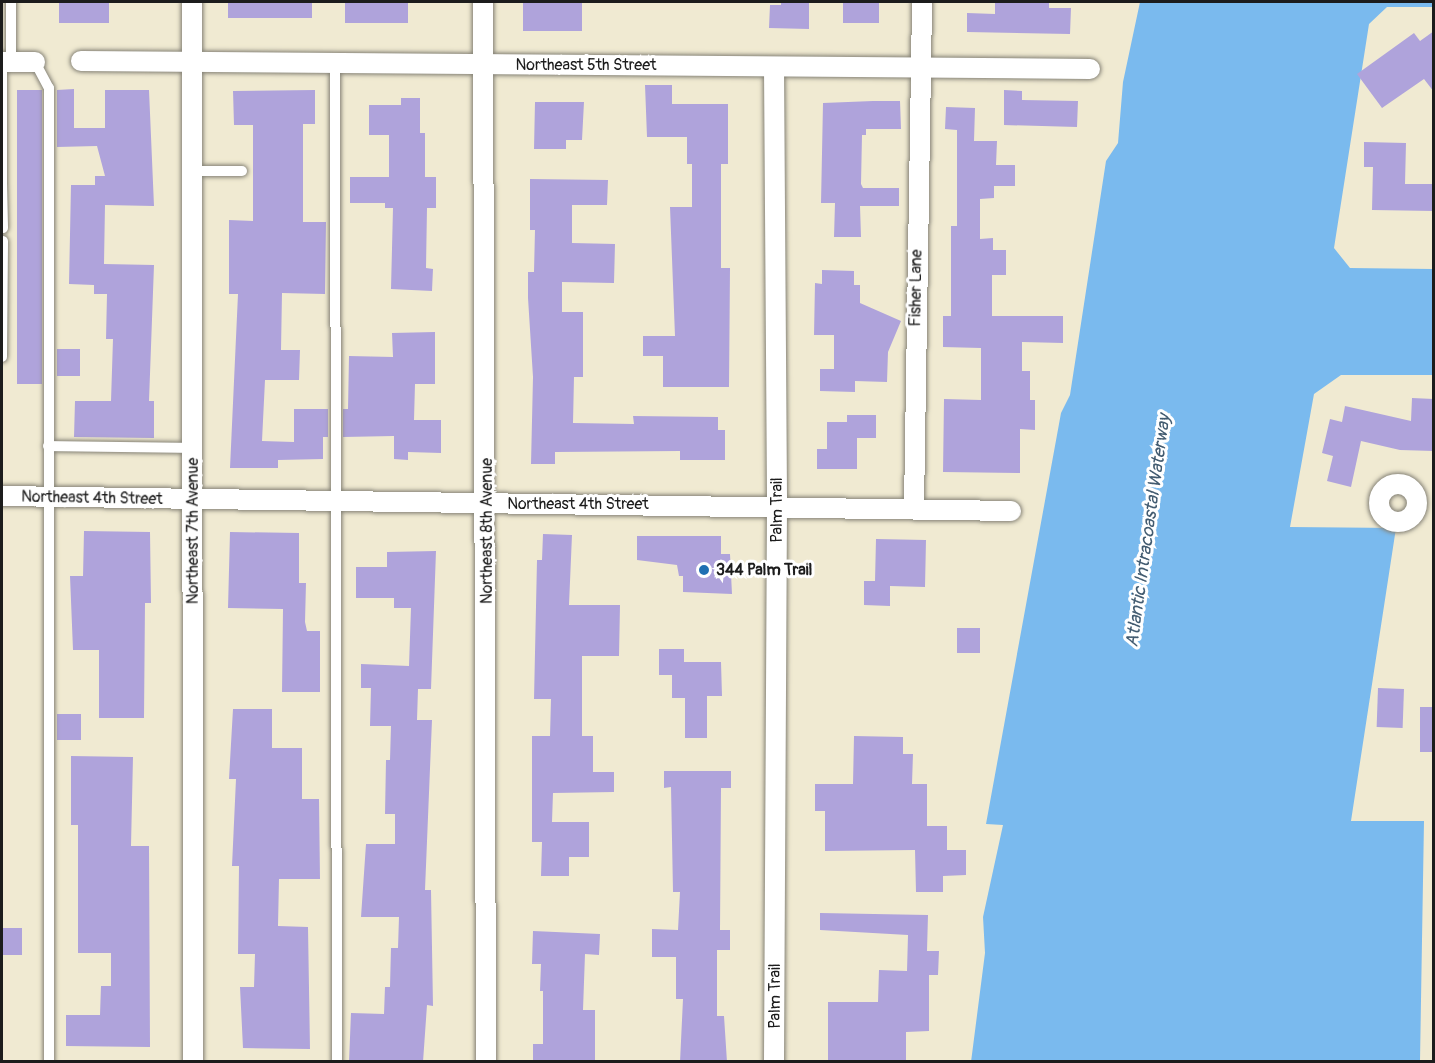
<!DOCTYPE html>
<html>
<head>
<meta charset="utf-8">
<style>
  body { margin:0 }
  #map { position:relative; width:1435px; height:1063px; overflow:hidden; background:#f0ead2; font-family:Pangolin,sans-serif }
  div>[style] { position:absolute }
  .water>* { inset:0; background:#7abaee }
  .building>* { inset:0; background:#afa3db; transform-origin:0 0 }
  .roads { filter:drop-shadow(0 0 2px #868377) drop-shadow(0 0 2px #868377) }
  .service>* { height:10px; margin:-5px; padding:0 5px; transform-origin:5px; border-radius:5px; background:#fff }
  .minor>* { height:20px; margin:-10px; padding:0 10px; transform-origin:10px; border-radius:10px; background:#fff }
  .minor>.ring { margin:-10px; padding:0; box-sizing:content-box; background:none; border:20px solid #fff; border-radius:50% }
  .dots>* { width:16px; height:16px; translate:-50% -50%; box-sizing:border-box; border:3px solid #fff; border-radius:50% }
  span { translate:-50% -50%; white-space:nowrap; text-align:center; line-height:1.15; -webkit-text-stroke:6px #fff; paint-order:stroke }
  .street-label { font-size:16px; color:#1c1c1c }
  .poi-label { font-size:16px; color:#1c1c1c; font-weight:700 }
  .left { translate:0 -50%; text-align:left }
  .water-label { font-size:18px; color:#425b70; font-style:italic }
  .frame { position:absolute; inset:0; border:3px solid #1c1c1c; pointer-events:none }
</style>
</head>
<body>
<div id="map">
  <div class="water">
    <div style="clip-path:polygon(1140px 2px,1433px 2px,1433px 7px,1387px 7px,1369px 24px,1334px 248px,1350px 268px,1433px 269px,1433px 375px,1341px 375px,1314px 394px,1290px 527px,1396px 528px,1351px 821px,1424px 821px,1420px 1061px,971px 1062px,985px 953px,983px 917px,1003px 825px,986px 824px,1061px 413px,1070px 395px,1106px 161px,1118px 143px,1123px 82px)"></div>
  </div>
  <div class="building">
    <div style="left:59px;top:2px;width:50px;height:21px"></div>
    <div style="left:228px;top:2px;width:84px;height:16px"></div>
    <div style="left:345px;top:2px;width:63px;height:21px"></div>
    <div style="left:523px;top:2px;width:59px;height:29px"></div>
    <div style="clip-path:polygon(781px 2px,809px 2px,809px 29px,769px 28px,770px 5px,781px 5px)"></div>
    <div style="left:843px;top:2px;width:36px;height:21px"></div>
    <div style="clip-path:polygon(995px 2px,1049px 2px,1049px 8px,1071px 8px,1070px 34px,967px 32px,967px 13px,995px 14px)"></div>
    <div style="clip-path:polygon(1434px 31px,1434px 92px,1424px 79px,1382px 108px,1357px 74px,1414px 33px,1420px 41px)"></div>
    <div style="clip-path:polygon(645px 85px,672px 85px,672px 104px,728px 104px,728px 164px,721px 164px,721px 268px,730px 268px,729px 387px,663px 387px,663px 356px,643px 356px,643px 336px,675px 336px,670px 207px,692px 207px,692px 164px,687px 164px,687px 137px,647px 137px)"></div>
    <div style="clip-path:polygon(74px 89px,74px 128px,105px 128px,105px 90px,149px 90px,154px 206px,105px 205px,104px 264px,154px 265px,149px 401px,154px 401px,154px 438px,74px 437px,75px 401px,111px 401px,113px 339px,106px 339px,107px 294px,94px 294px,94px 285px,69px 284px,71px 185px,95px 185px,95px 176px,105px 176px,97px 146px,57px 147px,57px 90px)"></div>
    <div style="left:17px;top:90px;width:25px;height:294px"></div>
    <div style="clip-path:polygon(315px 90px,315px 124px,303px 124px,303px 222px,326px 222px,325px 294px,282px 293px,281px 350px,300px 350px,299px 380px,265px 380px,262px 441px,294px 442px,294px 409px,328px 409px,328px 437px,323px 437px,323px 459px,278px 460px,278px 468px,230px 468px,238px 294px,229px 294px,229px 220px,253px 221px,253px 125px,234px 125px,233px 91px)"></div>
    <div style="clip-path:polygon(1004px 90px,1022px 91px,1022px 100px,1078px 101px,1077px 127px,1004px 125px)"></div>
    <div style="clip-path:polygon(401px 98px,420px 98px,420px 133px,425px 133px,425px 177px,436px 177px,436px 208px,427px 208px,426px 268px,433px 269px,432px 291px,391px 289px,393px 208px,385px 208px,385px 203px,350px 203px,350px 177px,389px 177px,389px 135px,369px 135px,369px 105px,401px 105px)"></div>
    <div style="clip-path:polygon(873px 101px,900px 101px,901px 129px,866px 129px,866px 135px,862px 135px,861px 184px,863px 188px,899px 188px,899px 206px,860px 206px,861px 237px,834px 237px,835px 203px,821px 203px,823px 103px)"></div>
    <div style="clip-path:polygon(535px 102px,584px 102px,582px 140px,566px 140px,566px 149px,534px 149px)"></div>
    <div style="clip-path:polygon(946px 107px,975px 108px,974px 141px,997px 141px,996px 165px,1015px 165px,1015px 186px,994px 186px,994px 198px,980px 199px,980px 239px,993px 238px,993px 250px,1006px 250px,1006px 275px,992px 275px,992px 316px,1063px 316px,1063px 343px,1022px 342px,1022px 371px,1030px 371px,1030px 400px,1035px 400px,1035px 430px,1020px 429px,1020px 473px,943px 472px,944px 399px,981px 400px,981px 348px,943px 347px,943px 316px,951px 316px,951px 226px,957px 226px,957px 130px,945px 129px)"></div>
    <div style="clip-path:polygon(1364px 142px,1406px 143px,1405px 184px,1434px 184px,1434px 211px,1372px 210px,1373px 167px,1364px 167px)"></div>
    <div style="clip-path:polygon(530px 179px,608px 180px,607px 205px,572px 205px,572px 243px,615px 244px,614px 283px,562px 282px,562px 312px,583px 312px,583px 377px,574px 377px,573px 423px,634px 424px,633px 416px,718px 417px,718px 430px,725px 430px,725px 460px,680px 460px,680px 451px,555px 452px,555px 464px,531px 464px,533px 377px,528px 298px,528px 272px,534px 272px,535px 230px,530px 230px)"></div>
    <div style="clip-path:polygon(822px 270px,854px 271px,854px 285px,860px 285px,860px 303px,901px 321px,888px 352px,887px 382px,855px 381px,855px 392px,820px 391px,820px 369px,834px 369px,834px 335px,814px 335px,815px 283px,822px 284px)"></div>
    <div style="clip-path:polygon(435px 332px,435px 384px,415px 384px,414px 420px,441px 420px,441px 453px,408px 452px,408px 460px,394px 459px,394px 436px,343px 437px,343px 409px,348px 409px,349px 356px,393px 357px,392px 333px)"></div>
    <div style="left:57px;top:349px;width:23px;height:27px"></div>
    <div style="clip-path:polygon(1412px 398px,1434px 399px,1434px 451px,1400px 450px,1361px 441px,1351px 487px,1327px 481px,1333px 456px,1322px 453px,1330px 419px,1342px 422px,1345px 406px,1411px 421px)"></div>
    <div style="clip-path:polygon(847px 415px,876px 415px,876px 438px,857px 438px,857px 469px,817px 469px,817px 449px,827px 449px,827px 422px,847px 422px)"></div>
    <div style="clip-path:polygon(84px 531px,150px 532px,151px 603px,145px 603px,144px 718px,99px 718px,99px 650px,73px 650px,70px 576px,83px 576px)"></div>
    <div style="clip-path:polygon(230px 532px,299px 533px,299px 583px,306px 583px,305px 622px,307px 631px,320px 631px,320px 692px,282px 692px,283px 609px,228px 608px)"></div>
    <div style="clip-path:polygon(543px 534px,572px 535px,569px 605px,620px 605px,619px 656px,582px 656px,582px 736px,593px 736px,593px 772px,614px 772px,614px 792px,553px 793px,552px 822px,589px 822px,589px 857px,569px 857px,569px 876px,541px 876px,542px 842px,532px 842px,532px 736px,550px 736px,551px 699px,534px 699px,537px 560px,542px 560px)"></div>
    <div style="clip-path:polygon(637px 536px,721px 536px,721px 554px,730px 554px,732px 594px,683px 592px,683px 576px,679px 576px,677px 565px,637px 560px)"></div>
    <div style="clip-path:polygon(876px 539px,926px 540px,925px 587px,890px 586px,890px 606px,864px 605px,864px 581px,875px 581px)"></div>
    <div style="clip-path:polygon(436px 551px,431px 689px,418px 689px,417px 720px,432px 720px,425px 890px,431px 890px,433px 1006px,427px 1005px,423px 1062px,349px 1062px,351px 1013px,384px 1014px,385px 987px,390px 987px,391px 948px,398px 948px,399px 917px,361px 917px,366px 844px,395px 844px,395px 814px,385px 814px,386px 760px,390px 760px,391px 726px,370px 726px,371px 688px,361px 688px,361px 664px,409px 666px,411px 608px,394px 608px,394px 598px,356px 598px,356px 567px,387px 567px,387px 552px)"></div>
    <div style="left:957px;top:628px;width:23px;height:25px"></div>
    <div style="clip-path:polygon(659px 649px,684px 649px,684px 662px,721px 662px,722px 696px,707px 696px,707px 738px,685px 738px,685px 698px,672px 698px,672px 675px,659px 675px)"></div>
    <div style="left:1378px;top:688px;width:26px;height:39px;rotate:2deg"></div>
    <div style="left:1420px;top:707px;width:14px;height:45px"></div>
    <div style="clip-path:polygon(233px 709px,272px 709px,272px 748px,302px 748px,302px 799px,319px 799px,320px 879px,279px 879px,278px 926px,308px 927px,310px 1049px,243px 1048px,240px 987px,254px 987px,255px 954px,238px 954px,239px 866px,232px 866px,236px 779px,229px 779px)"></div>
    <div style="left:57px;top:714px;width:24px;height:26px"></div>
    <div style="clip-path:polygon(854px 736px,903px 737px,903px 754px,913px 754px,912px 784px,927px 784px,927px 826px,947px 826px,947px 850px,966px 850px,966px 875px,943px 876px,943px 892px,916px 892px,915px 850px,825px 851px,825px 811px,815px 811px,815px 784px,853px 784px)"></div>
    <div style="clip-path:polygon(71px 756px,133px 757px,131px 846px,149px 846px,150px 1047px,66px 1046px,66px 1015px,100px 1015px,101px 986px,111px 986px,111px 953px,78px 953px,78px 825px,71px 825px)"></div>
    <div style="clip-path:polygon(664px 771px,731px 771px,731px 788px,721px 788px,720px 930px,730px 930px,730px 950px,717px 950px,717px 1016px,724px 1016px,727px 1062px,680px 1062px,683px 999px,676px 999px,676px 957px,652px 957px,652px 929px,678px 930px,680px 892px,673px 892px,671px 787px,664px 788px)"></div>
    <div style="clip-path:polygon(820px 913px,928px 915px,927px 951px,939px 951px,938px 975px,929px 975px,929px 1031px,906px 1032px,906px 1062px,828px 1062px,828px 1002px,878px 1002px,879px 970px,907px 971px,908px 935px,820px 930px)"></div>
    <div style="left:2px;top:928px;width:20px;height:27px"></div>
    <div style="clip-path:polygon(533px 931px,600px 934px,599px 955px,585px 954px,583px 1010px,595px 1010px,595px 1060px,533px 1062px,533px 1044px,543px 1044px,543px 991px,540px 991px,541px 964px,532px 964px)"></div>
  </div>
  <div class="roads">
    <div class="service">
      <div style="left:11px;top:2px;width:60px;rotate:90deg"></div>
      <div style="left:35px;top:62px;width:30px;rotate:62deg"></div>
      <div style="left:49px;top:88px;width:974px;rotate:90deg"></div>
      <div style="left:335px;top:63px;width:999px;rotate:89.89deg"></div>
      <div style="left:192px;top:171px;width:50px"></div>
      <div style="left:2px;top:183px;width:121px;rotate:-90deg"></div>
      <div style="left:2px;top:183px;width:45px;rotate:88.7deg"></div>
      <div style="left:2px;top:357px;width:116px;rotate:-89.5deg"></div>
      <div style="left:48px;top:446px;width:145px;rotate:0.8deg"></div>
    </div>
    <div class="minor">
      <div style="left:192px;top:2px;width:1060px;rotate:89.95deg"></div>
      <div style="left:483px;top:2px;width:1060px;rotate:89.84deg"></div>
      <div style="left:81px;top:61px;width:1009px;rotate:0.45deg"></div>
      <div style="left:2px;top:62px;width:33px"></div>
      <div style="left:774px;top:67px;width:439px;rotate:89.6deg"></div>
      <div style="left:777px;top:506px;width:556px;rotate:90.31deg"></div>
      <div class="ring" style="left:1379px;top:484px;width:18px;height:18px"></div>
      <div style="left:2px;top:496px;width:1009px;rotate:0.85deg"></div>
      <div style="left:914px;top:508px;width:506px;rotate:-89.09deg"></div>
    </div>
  </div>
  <div class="dots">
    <div style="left:704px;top:570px;background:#1f6fb2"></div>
  </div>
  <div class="street-label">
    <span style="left:586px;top:65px">Northeast 5th Street</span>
    <span style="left:916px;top:288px;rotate:-89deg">Fisher Lane</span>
    <span style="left:92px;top:498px;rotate:1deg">Northeast 4th Street</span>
    <span style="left:578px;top:504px">Northeast 4th Street</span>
    <span style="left:777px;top:510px;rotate:-90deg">Palm Trail</span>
    <span style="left:193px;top:531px;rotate:-90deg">Northeast 7th Avenue</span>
    <span style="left:487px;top:531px;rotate:-90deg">Northeast 8th Avenue</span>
    <span style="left:775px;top:996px;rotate:-90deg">Palm Trail</span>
  </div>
  <div class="poi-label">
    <span class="left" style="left:716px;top:570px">344 Palm Trail</span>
  </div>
  <div class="water-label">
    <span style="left:1149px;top:531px;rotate:-82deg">Atlantic Intracoastal Waterway</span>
  </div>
  <div class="frame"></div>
</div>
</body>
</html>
